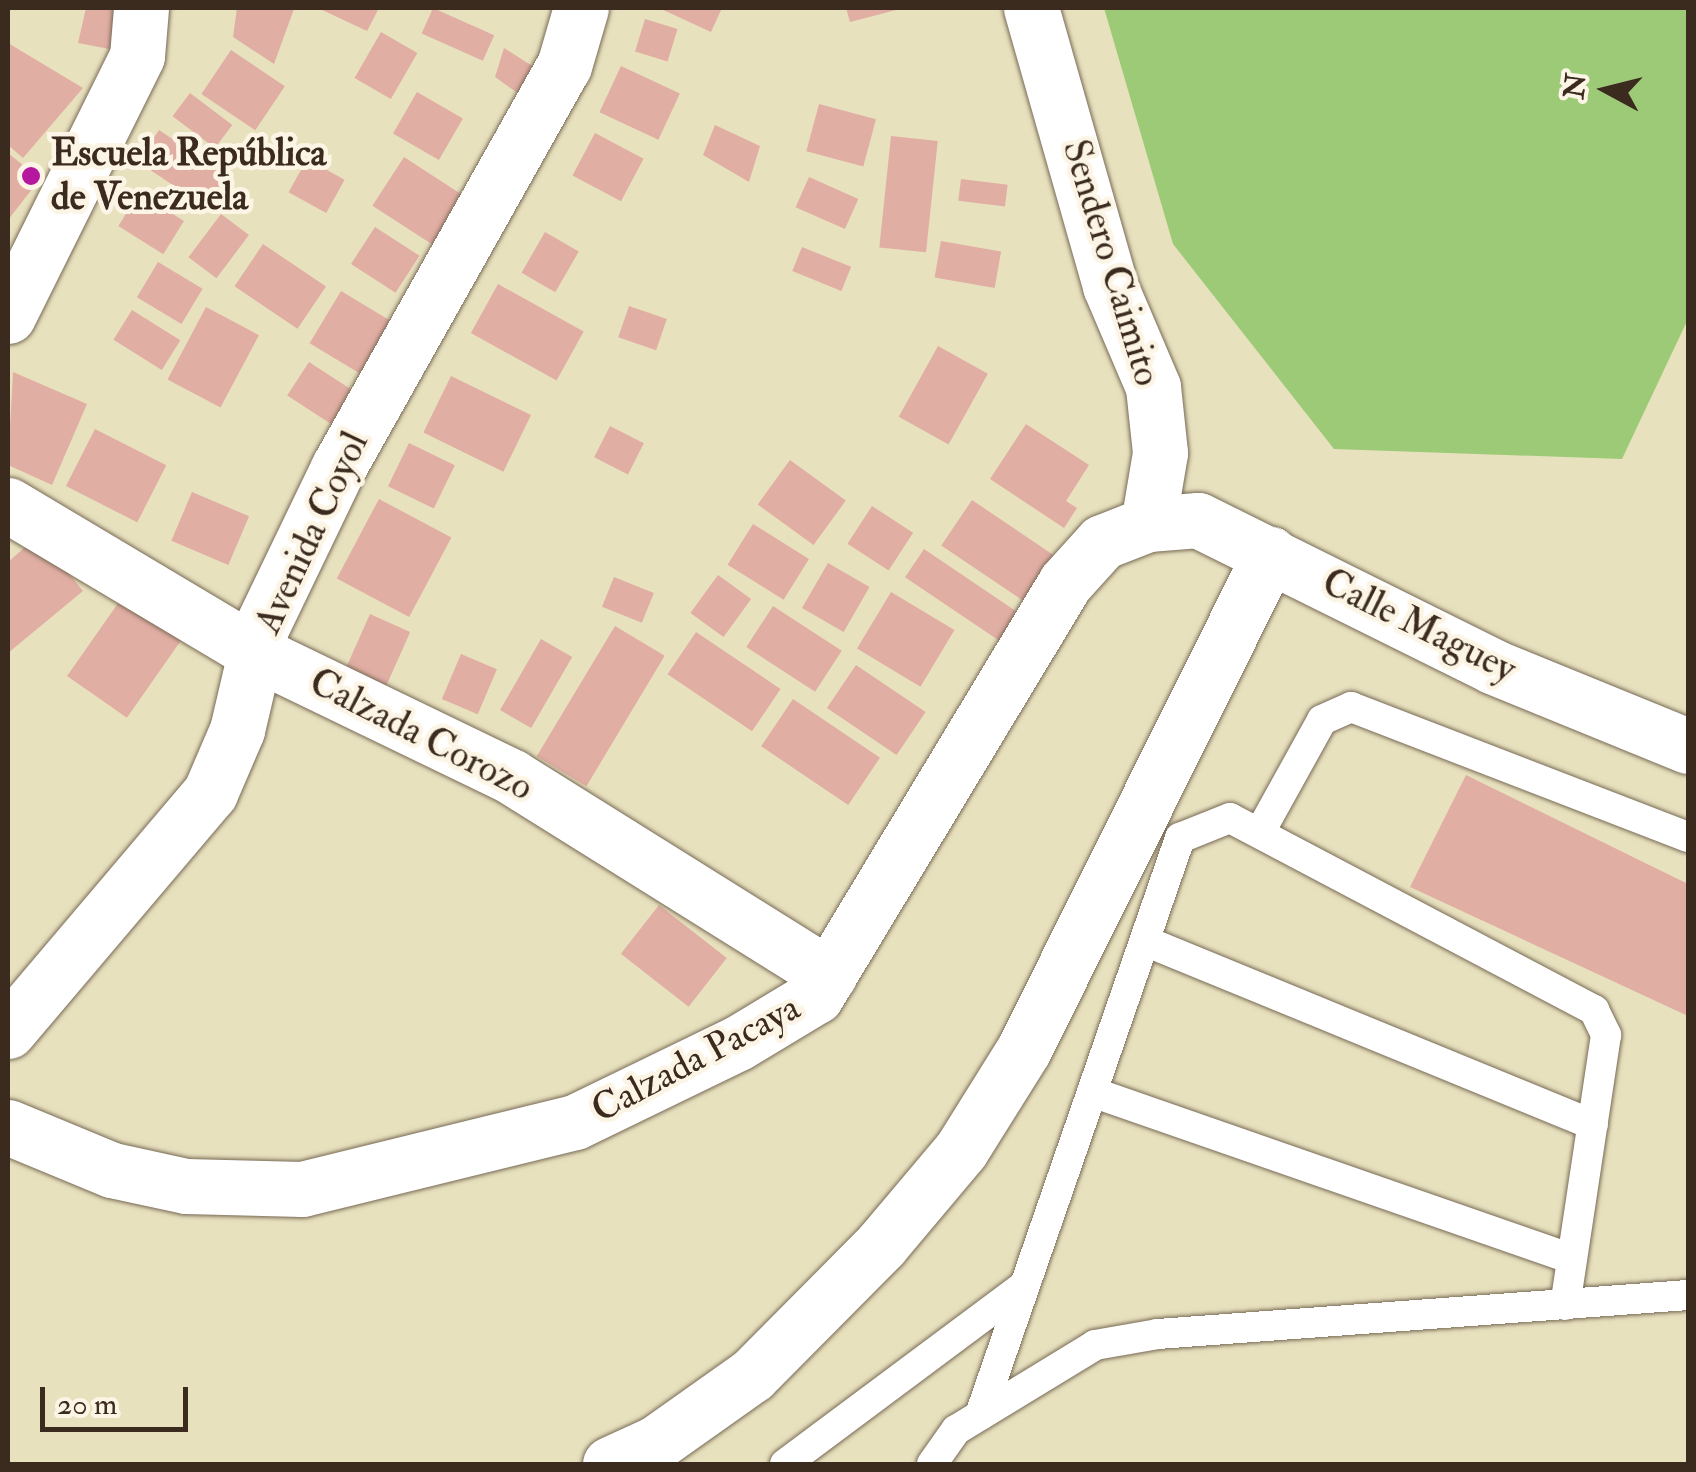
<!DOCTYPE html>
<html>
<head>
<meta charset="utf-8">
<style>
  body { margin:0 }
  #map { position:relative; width:1696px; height:1472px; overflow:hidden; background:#e8e1be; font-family:"IM FELL Double Pica",serif }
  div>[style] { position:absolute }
  .green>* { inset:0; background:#9dca77 }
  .building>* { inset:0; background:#e1aea4; transform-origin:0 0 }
  .roads { filter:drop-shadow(0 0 2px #786a56) drop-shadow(0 0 2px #786a56) }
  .lane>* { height:30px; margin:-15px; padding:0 15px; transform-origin:15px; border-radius:15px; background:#fff }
  .street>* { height:55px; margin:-27.5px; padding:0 27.5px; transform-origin:27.5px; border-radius:27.5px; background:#fff }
  .dots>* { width:28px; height:28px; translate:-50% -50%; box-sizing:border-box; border:5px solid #fcf5e5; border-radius:50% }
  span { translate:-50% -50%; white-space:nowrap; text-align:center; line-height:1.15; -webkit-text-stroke:9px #fcf5e5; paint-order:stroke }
  .poi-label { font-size:38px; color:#3b2a1e; font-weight:700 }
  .left { translate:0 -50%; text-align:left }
  .street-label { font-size:38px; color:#3b2a1e }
  .frame { position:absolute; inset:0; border:10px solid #3b2a1e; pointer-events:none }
  .north { position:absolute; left:1556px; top:40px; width:100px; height:100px; -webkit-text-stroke:8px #fcf5e5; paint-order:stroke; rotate:277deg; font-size:28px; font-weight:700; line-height:40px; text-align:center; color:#3b2a1e }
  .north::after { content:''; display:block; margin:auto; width:35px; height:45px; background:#3b2a1e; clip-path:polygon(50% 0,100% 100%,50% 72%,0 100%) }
  .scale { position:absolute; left:40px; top:1387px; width:148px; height:45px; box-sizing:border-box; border:5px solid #3b2a1e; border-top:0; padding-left:12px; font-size:30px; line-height:35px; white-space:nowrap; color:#3b2a1e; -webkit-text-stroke:8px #fcf5e5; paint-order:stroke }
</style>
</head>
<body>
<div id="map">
  <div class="green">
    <div style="clip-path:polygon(1104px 8px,1688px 8px,1688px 319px,1622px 459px,1334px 449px,1173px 244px)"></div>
  </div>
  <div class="building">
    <div style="clip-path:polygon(86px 8px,133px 11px,125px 52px,78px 43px)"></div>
    <div style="clip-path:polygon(237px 8px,294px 9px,274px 64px,233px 37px)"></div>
    <div style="clip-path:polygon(318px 8px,379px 8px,367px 31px)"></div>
    <div style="left:433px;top:8px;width:67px;height:28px;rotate:24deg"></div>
    <div style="clip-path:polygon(659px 8px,722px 8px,711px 32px)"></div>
    <div style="clip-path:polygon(846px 8px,900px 8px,900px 9px,850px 22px)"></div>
    <div style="left:645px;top:19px;width:34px;height:34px;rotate:17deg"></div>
    <div style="left:381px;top:32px;width:42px;height:53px;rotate:30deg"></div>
    <div style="clip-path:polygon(8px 43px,83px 88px,23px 158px,8px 145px)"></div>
    <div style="clip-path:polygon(504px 48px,548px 76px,533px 104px,495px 77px)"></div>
    <div style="left:231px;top:50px;width:65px;height:53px;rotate:34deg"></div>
    <div style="left:621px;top:66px;width:65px;height:51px;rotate:25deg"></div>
    <div style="left:417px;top:92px;width:53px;height:48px;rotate:30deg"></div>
    <div style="left:190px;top:93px;width:53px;height:29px;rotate:37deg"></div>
    <div style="left:819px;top:104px;width:59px;height:49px;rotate:15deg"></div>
    <div style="clip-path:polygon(715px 125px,760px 146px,749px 182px,703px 155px)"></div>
    <div style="left:159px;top:130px;width:81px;height:38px;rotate:34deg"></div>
    <div style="left:595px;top:133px;width:55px;height:48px;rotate:28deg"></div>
    <div style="left:891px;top:136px;width:47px;height:112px;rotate:6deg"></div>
    <div style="clip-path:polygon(8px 153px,40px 179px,8px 220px)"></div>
    <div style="left:404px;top:157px;width:72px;height:58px;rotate:33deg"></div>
    <div style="left:307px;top:159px;width:43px;height:38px;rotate:29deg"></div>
    <div style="left:809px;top:177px;width:54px;height:33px;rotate:24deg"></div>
    <div style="left:961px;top:179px;width:47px;height:22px;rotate:7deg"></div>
    <div style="left:139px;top:193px;width:53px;height:39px;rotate:32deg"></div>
    <div style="left:221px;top:214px;width:35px;height:54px;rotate:37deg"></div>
    <div style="left:375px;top:227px;width:53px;height:44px;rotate:33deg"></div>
    <div style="left:545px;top:232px;width:39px;height:47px;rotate:30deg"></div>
    <div style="left:941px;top:241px;width:61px;height:37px;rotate:10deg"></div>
    <div style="left:263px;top:244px;width:76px;height:51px;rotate:34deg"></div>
    <div style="left:802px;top:247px;width:53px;height:26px;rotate:22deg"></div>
    <div style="left:158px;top:262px;width:52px;height:41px;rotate:31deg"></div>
    <div style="left:498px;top:284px;width:98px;height:56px;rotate:29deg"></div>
    <div style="left:341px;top:291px;width:66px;height:61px;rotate:31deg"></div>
    <div style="left:629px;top:306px;width:40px;height:33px;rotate:19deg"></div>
    <div style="left:206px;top:307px;width:60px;height:82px;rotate:28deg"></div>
    <div style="left:132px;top:310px;width:57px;height:35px;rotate:32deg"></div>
    <div style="left:938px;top:346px;width:57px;height:81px;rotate:29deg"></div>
    <div style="left:309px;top:362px;width:56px;height:40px;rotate:33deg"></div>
    <div style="clip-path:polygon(13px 372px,87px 404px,52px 485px,8px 465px)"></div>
    <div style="left:451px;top:376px;width:89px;height:63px;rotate:26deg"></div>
    <div style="clip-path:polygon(1026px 424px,1089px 465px,1066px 501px,1077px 508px,1064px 528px,990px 479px)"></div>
    <div style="left:610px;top:426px;width:38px;height:35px;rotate:27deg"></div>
    <div style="left:95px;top:429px;width:80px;height:64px;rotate:27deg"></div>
    <div style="left:409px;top:443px;width:51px;height:48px;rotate:26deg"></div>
    <div style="left:790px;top:460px;width:69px;height:55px;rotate:36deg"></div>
    <div style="left:192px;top:492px;width:62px;height:53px;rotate:23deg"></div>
    <div style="left:379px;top:499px;width:82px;height:90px;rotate:28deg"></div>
    <div style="left:972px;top:500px;width:101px;height:55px;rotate:34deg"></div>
    <div style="left:872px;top:506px;width:49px;height:45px;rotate:33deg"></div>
    <div style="left:753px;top:524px;width:66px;height:48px;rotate:32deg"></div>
    <div style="clip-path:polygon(38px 536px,83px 591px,8px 653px,8px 562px)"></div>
    <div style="left:924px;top:549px;width:116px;height:34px;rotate:34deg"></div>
    <div style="left:828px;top:563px;width:48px;height:52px;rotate:30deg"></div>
    <div style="left:718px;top:575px;width:41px;height:47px;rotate:36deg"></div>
    <div style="left:614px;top:577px;width:43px;height:32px;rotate:22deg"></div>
    <div style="left:891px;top:592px;width:74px;height:66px;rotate:31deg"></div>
    <div style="left:121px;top:599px;width:73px;height:94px;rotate:35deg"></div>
    <div style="left:773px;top:606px;width:82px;height:49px;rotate:33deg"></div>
    <div style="left:370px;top:614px;width:44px;height:69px;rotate:24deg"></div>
    <div style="left:615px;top:626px;width:58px;height:152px;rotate:31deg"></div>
    <div style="left:696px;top:632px;width:102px;height:51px;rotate:34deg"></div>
    <div style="left:541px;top:639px;width:36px;height:82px;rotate:30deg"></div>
    <div style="left:461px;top:654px;width:39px;height:49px;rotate:23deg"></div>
    <div style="left:856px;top:665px;width:84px;height:52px;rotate:34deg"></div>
    <div style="left:793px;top:699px;width:105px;height:57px;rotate:34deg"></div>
    <div style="clip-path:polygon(1466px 775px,1688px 884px,1688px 1016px,1410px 887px)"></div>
    <div style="left:659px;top:905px;width:86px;height:62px;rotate:38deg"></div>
  </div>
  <div class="roads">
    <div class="lane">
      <div style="left:1260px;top:832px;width:128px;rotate:-61deg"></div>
      <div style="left:1322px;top:720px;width:32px;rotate:-24deg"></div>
      <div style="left:1351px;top:707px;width:361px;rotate:21.1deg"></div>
      <div style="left:1145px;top:941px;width:484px;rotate:22.3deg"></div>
      <div style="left:1092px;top:1092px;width:508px;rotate:19.18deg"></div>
      <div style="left:980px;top:1415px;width:611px;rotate:-70.88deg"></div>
      <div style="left:1180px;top:838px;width:54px;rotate:-21.8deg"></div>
      <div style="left:1230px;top:818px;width:412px;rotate:27.8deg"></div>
      <div style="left:1594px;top:1010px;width:28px;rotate:64deg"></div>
      <div style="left:1606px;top:1035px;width:273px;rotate:98.6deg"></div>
      <div style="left:785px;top:1464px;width:299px;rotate:-36.7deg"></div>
      <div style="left:932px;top:1464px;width:42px;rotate:-54.8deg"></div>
      <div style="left:956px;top:1430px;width:163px;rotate:-31.4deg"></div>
      <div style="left:1095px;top:1345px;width:64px;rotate:-9.9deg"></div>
      <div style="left:1158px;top:1334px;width:531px;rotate:-4.21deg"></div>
    </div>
    <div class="street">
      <div style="left:1031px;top:8px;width:289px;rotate:74.1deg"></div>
      <div style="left:1110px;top:286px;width:110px;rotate:66.9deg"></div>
      <div style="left:1153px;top:387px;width:66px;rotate:83.9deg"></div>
      <div style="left:1160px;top:453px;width:72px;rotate:99.6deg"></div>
      <div style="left:8px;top:316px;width:290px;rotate:-63.6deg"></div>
      <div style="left:137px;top:56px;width:48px;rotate:-85.2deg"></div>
      <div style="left:8px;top:505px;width:289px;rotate:30.8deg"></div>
      <div style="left:256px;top:653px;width:284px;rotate:25.8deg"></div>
      <div style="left:512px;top:777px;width:374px;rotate:32deg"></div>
      <div style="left:8px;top:1031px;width:312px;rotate:-49.7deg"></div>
      <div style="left:210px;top:793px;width:69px;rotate:-66.8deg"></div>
      <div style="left:237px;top:730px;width:105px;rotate:-76.8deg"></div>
      <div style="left:261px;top:628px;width:178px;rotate:-64.3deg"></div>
      <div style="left:338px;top:468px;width:461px;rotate:-60.7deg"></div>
      <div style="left:564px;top:66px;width:60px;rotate:-73.7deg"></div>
      <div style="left:8px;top:1127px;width:113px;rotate:22.5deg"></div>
      <div style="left:112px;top:1170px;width:76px;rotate:12.2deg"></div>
      <div style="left:186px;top:1186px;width:116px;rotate:1.5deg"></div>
      <div style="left:302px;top:1189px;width:281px;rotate:-13.8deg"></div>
      <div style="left:575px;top:1122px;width:181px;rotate:-25.9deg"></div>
      <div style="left:738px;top:1043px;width:91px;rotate:-31.1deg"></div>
      <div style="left:816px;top:996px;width:482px;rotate:-58.9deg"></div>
      <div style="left:1065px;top:583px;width:55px;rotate:-47.9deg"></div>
      <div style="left:1102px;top:542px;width:49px;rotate:-21.4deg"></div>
      <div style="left:1148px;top:524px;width:50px;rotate:-4.6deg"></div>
      <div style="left:1198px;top:520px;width:330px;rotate:26.4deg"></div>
      <div style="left:1494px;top:667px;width:209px;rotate:22.2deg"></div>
      <div style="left:610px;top:1464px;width:51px;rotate:-24.5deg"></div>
      <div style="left:656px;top:1443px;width:118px;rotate:-35.3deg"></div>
      <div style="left:752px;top:1375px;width:183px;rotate:-45.2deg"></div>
      <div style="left:881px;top:1245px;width:124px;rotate:-49.9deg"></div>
      <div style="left:961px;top:1150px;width:119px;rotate:-58deg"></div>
      <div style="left:1024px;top:1049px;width:553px;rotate:-63.57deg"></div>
    </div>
  </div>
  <div class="dots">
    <div style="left:31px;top:176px;background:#b5179e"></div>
  </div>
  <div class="poi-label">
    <span class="left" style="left:51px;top:176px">Escuela República<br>de Venezuela</span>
  </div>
  <div class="street-label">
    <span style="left:1111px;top:263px;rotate:73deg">Sendero Caimito</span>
    <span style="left:312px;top:533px;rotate:-65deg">Avenida Coyol</span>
    <span style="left:1419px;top:626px;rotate:26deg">Calle Maguey</span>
    <span style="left:421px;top:735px;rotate:27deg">Calzada Corozo</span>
    <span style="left:696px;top:1059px;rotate:-28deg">Calzada Pacaya</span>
  </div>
  <div class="frame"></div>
  <div class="north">N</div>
  <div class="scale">20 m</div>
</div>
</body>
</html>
